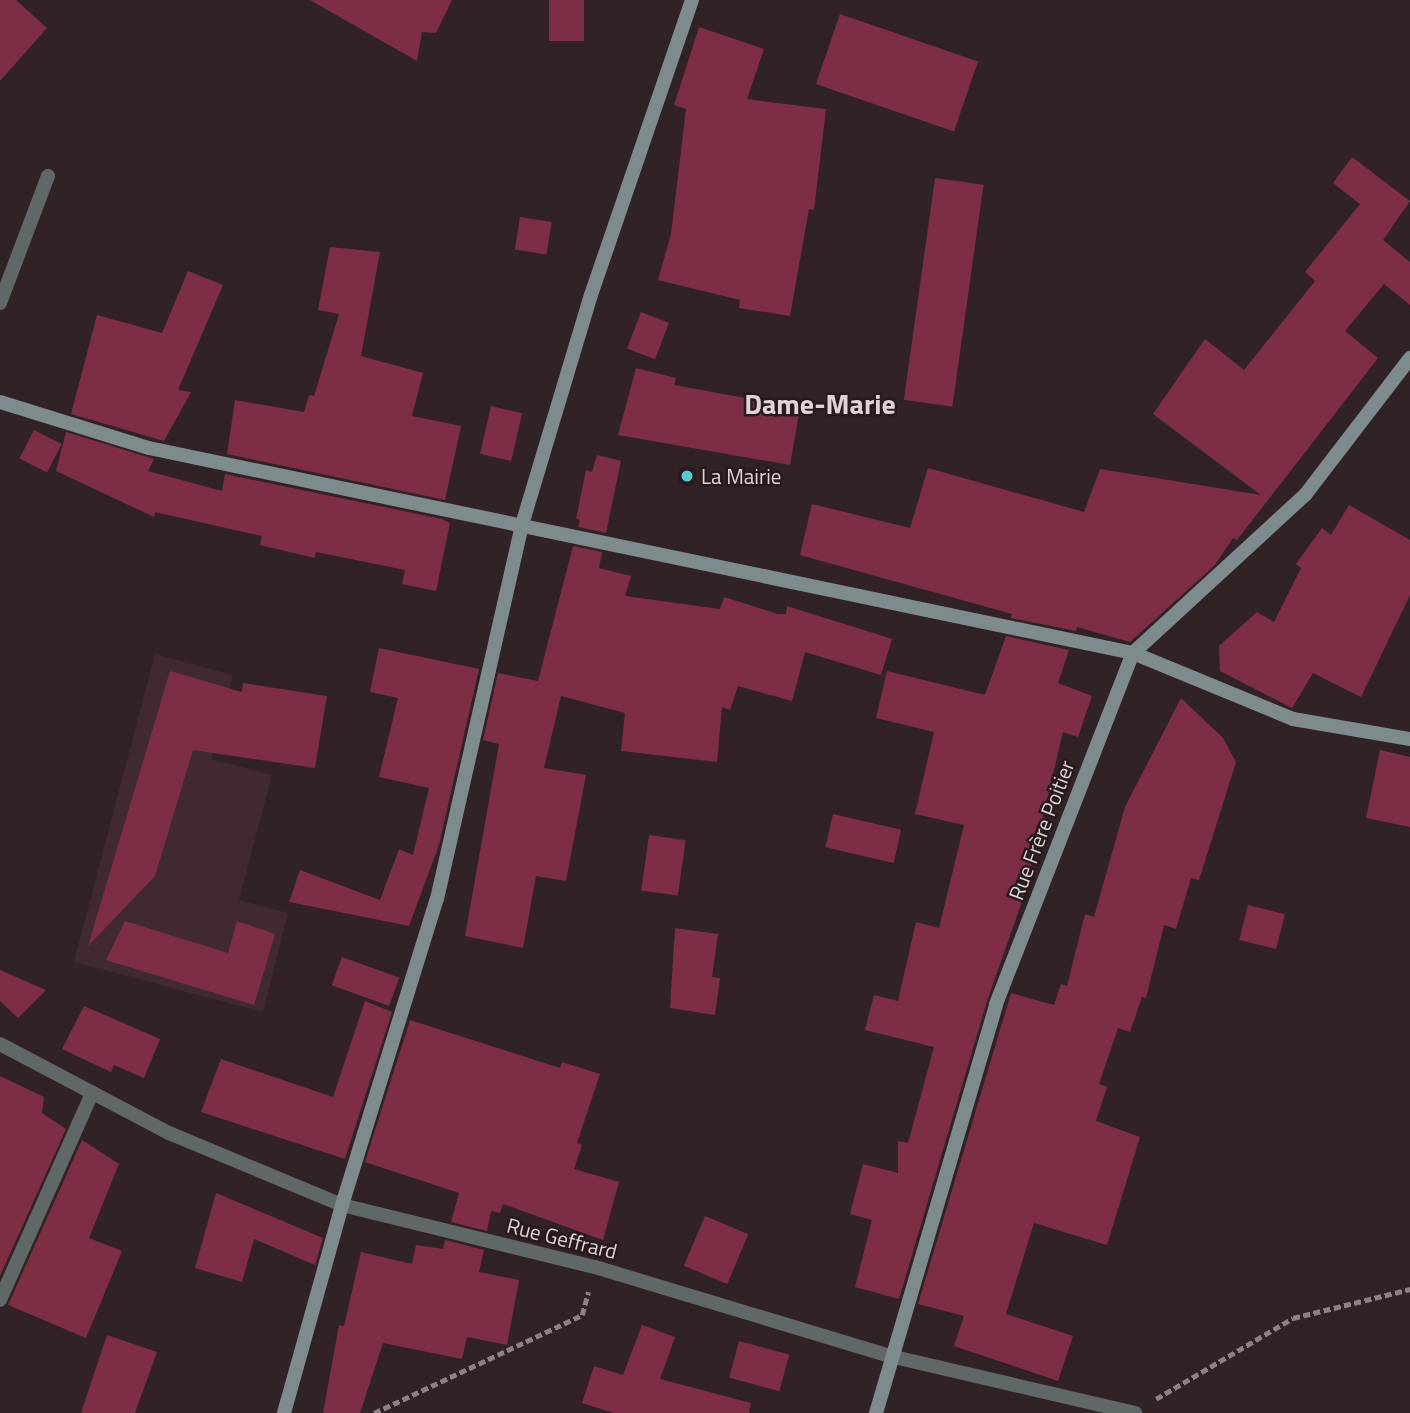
<!DOCTYPE html>
<html>
<head>
<meta charset="utf-8">
<style>
  body { margin:0 }
  #map { position:relative; width:1410px; height:1413px; overflow:hidden; background:#312225; font-family:"Titillium Web",sans-serif }
  div>[style] { position:absolute }
  .built>* { inset:0; background:#402a2f }
  .building>* { inset:0; background:#7e2e44; transform-origin:0 0 }
  .path>* { height:4.5px; margin-top:-2.25px; transform-origin:0; background:repeating-linear-gradient(90deg,#8c8082 0 7px,transparent 0 10.5px) }
  .street>* { height:14px; margin:-7px; padding:0 7px; transform-origin:7px; border-radius:7px; background:#5f6767 }
  .secondary>* { height:14px; margin:-7px; padding:0 7px; transform-origin:7px; border-radius:7px; background:#7e8b8c }
  .dots>* { width:19px; height:19px; translate:-50% -50%; box-sizing:border-box; border:4px solid #27191c; border-radius:50% }
  span { translate:-50% -50%; white-space:nowrap; text-align:center; line-height:1.15; -webkit-text-stroke:5px #27191c; paint-order:stroke }
  .poi-label { font-size:21px; color:#ded4d5 }
  .left { translate:0 -50%; text-align:left }
  .street-label { font-size:21px; color:#ded4d5 }
  .district-label { font-size:28px; color:#ded4d5; font-weight:700 }
</style>
</head>
<body>
<div id="map">
  <div class="built">
    <div style="clip-path:polygon(155px 654px,233px 675px,211px 759px,272px 775px,239px 900px,288px 913px,263px 1012px,74px 962px)"></div>
  </div>
  <div class="building">
    <div style="clip-path:polygon(0 0,16px 0,47px 28px,0 81px)"></div>
    <div style="clip-path:polygon(310px 0,452px 0,436px 33px,422px 32px,417px 61px)"></div>
    <div style="left:549px;top:0;width:35px;height:41px"></div>
    <div style="left:840px;top:14px;width:146px;height:74px;rotate:19deg"></div>
    <div style="clip-path:polygon(699px 27px,764px 49px,747px 99px,826px 109px,814px 210px,809px 209px,790px 316px,739px 308px,740px 300px,658px 280px,671px 234px,686px 109px,674px 105px)"></div>
    <div style="clip-path:polygon(1352px 157px,1410px 201px,1383px 240px,1410px 262px,1410px 305px,1384px 284px,1345px 331px,1378px 358px,1237px 540px,1233px 538px,1215px 565px,1130px 642px,1077px 627px,1076px 631px,1011px 618px,1012px 614px,800px 555px,812px 504px,910px 528px,928px 468px,1084px 512px,1100px 469px,1261px 495px,1153px 414px,1205px 339px,1244px 370px,1315px 281px,1305px 272px,1360px 204px,1333px 183px)"></div>
    <div style="left:935px;top:178px;width:49px;height:224px;rotate:8deg"></div>
    <div style="left:520px;top:217px;width:32px;height:33px;rotate:9deg"></div>
    <div style="clip-path:polygon(330px 247px,380px 252px,361px 356px,423px 373px,412px 416px,461px 426px,445px 500px,227px 454px,235px 400px,304px 412px,309px 395px,314px 396px,339px 314px,318px 310px)"></div>
    <div style="clip-path:polygon(188px 271px,223px 285px,178px 390px,191px 392px,164px 441px,71px 414px,97px 315px,162px 333px)"></div>
    <div style="left:641px;top:312px;width:30px;height:39px;rotate:21deg"></div>
    <div style="clip-path:polygon(636px 368px,676px 378px,674px 385px,800px 408px,790px 465px,618px 435px)"></div>
    <div style="left:491px;top:406px;width:32px;height:49px;rotate:13deg"></div>
    <div style="left:34px;top:430px;width:31px;height:32px;rotate:27deg"></div>
    <div style="clip-path:polygon(66px 432px,154px 459px,148px 471px,222px 491px,225px 474px,442px 519px,450px 523px,436px 591px,402px 584px,405px 570px,316px 552px,315px 558px,260px 545px,262px 536px,155px 512px,154px 517px,56px 471px)"></div>
    <div style="clip-path:polygon(597px 455px,621px 461px,606px 533px,578px 527px,580px 520px,576px 519px,586px 470px,592px 472px)"></div>
    <div style="clip-path:polygon(1349px 505px,1410px 540px,1410px 595px,1361px 697px,1313px 673px,1292px 708px,1220px 671px,1219px 646px,1257px 612px,1274px 622px,1301px 568px,1296px 564px,1322px 528px,1331px 535px)"></div>
    <div style="clip-path:polygon(573px 546px,602px 552px,599px 568px,631px 576px,625px 596px,720px 609px,724px 597px,778px 614px,786px 614px,787px 606px,892px 639px,881px 675px,805px 652px,792px 701px,738px 686px,730px 710px,722px 707px,717px 762px,621px 751px,625px 713px,561px 696px,544px 768px,586px 775px,566px 881px,536px 876px,523px 948px,465px 936px,499px 744px,483px 740px,498px 673px,538px 681px)"></div>
    <div style="clip-path:polygon(1006px 636px,1069px 650px,1058px 683px,1092px 696px,1078px 737px,1063px 732px,1024px 896px,987px 1001px,899px 1299px,855px 1287px,872px 1220px,850px 1214px,863px 1164px,898px 1173px,898px 1141px,908px 1143px,934px 1047px,865px 1030px,874px 995px,898px 1001px,916px 922px,939px 928px,964px 825px,915px 814px,934px 732px,876px 718px,887px 671px,985px 695px)"></div>
    <div style="clip-path:polygon(379px 648px,479px 669px,439px 845px,409px 926px,289px 902px,300px 870px,380px 900px,399px 849px,413px 855px,429px 788px,379px 777px,398px 698px,370px 692px)"></div>
    <div style="clip-path:polygon(170px 671px,242px 692px,243px 683px,327px 696px,315px 768px,193px 750px,155px 876px,88px 946px)"></div>
    <div style="clip-path:polygon(1181px 698px,1223px 738px,1236px 762px,1199px 880px,1191px 878px,1176px 929px,1164px 925px,1146px 998px,1142px 997px,1130px 1032px,1118px 1028px,1099px 1084px,1107px 1087px,1096px 1121px,1140px 1137px,1107px 1245px,1034px 1223px,1006px 1314px,1073px 1336px,1058px 1381px,954px 1346px,964px 1316px,918px 1304px,1011px 993px,1054px 1005px,1061px 984px,1067px 986px,1085px 914px,1094px 917px,1125px 807px)"></div>
    <div style="clip-path:polygon(1380px 750px,1410px 757px,1410px 827px,1366px 818px)"></div>
    <div style="left:833px;top:814px;width:70px;height:34px;rotate:13deg"></div>
    <div style="left:649px;top:835px;width:37px;height:56px;rotate:8deg"></div>
    <div style="left:1248px;top:905px;width:38px;height:36px;rotate:14deg"></div>
    <div style="clip-path:polygon(125px 921px,228px 953px,237px 921px,275px 934px,254px 1005px,106px 960px)"></div>
    <div style="clip-path:polygon(675px 928px,718px 934px,712px 977px,720px 978px,715px 1015px,670px 1008px)"></div>
    <div style="left:342px;top:957px;width:61px;height:30px;rotate:20deg"></div>
    <div style="clip-path:polygon(0 970px,46px 990px,18px 1018px,0 1001px)"></div>
    <div style="clip-path:polygon(365px 1001px,392px 1012px,345px 1159px,201px 1112px,221px 1059px,333px 1097px)"></div>
    <div style="clip-path:polygon(84px 1006px,160px 1039px,144px 1078px,114px 1065px,111px 1072px,62px 1049px)"></div>
    <div style="clip-path:polygon(410px 1020px,560px 1068px,562px 1062px,600px 1074px,577px 1143px,582px 1145px,574px 1169px,619px 1182px,603px 1240px,503px 1204px,500px 1213px,491px 1211px,487px 1231px,451px 1222px,459px 1193px,365px 1162px)"></div>
    <div style="clip-path:polygon(0 1076px,44px 1097px,42px 1113px,66px 1129px,0 1276px)"></div>
    <div style="clip-path:polygon(82px 1140px,119px 1164px,89px 1238px,122px 1251px,86px 1338px,8px 1305px)"></div>
    <div style="clip-path:polygon(216px 1193px,323px 1238px,315px 1265px,254px 1239px,242px 1282px,195px 1268px)"></div>
    <div style="left:705px;top:1216px;width:47px;height:54px;rotate:23deg"></div>
    <div style="clip-path:polygon(445px 1240px,484px 1250px,479px 1272px,519px 1280px,507px 1345px,467px 1337px,462px 1359px,383px 1343px,360px 1413px,323px 1413px,339px 1325px,344px 1326px,361px 1252px,412px 1264px,416px 1245px,443px 1249px)"></div>
    <div style="clip-path:polygon(642px 1325px,675px 1337px,660px 1379px,751px 1403px,749px 1413px,614px 1413px,582px 1403px,594px 1366px,623px 1375px)"></div>
    <div style="clip-path:polygon(107px 1335px,157px 1352px,135px 1413px,81px 1413px)"></div>
    <div style="left:739px;top:1341px;width:52px;height:38px;rotate:15deg"></div>
  </div>
  <div class="path">
    <div style="left:1156px;top:1399px;width:159px;rotate:-30.6deg"></div>
    <div style="left:1293px;top:1318px;width:121px;rotate:-13.9deg"></div>
    <div style="left:374px;top:1413px;width:230px;rotate:-25.2deg"></div>
    <div style="left:582px;top:1315px;width:24px;rotate:-75deg"></div>
  </div>
  <div class="street">
    <div style="left:0;top:303px;width:136px;rotate:-69.3deg"></div>
    <div style="left:0;top:1044px;width:191px;rotate:27.8deg"></div>
    <div style="left:169px;top:1133px;width:187px;rotate:22.6deg"></div>
    <div style="left:342px;top:1205px;width:260px;rotate:13.8deg"></div>
    <div style="left:595px;top:1267px;width:308px;rotate:16.8deg"></div>
    <div style="left:890px;top:1356px;width:252px;rotate:13.1deg"></div>
    <div style="left:0;top:1300px;width:227px;rotate:-66deg"></div>
  </div>
  <div class="secondary">
    <div style="left:0;top:402px;width:156px;rotate:17.2deg"></div>
    <div style="left:149px;top:448px;width:1005px;rotate:11.77deg"></div>
    <div style="left:1133px;top:653px;width:173px;rotate:22.4deg"></div>
    <div style="left:1293px;top:719px;width:119px;rotate:9.7deg"></div>
    <div style="left:284px;top:1413px;width:216px;rotate:-74.4deg"></div>
    <div style="left:342px;top:1205px;width:320px;rotate:-72.8deg"></div>
    <div style="left:437px;top:899px;width:380px;rotate:-77.2deg"></div>
    <div style="left:521px;top:528px;width:243px;rotate:-73.3deg"></div>
    <div style="left:591px;top:295px;width:312px;rotate:-71.1deg"></div>
    <div style="left:876px;top:1413px;width:426px;rotate:-73.6deg"></div>
    <div style="left:996px;top:1004px;width:377px;rotate:-68.7deg"></div>
    <div style="left:1133px;top:653px;width:234px;rotate:-42.6deg"></div>
    <div style="left:1305px;top:495px;width:173px;rotate:-52.5deg"></div>
  </div>
  <div class="dots">
    <div style="left:687px;top:476px;background:#51ccd1"></div>
  </div>
  <div class="poi-label">
    <span class="left" style="left:701px;top:476px">La Mairie</span>
  </div>
  <div class="street-label">
    <span style="left:1041px;top:830px;rotate:-69deg">Rue Frère Poitier</span>
    <span style="left:562px;top:1238px;rotate:14deg">Rue Geffrard</span>
  </div>
  <div class="district-label">
    <span style="left:820px;top:404px">Dame-Marie</span>
  </div>
</div>
</body>
</html>
